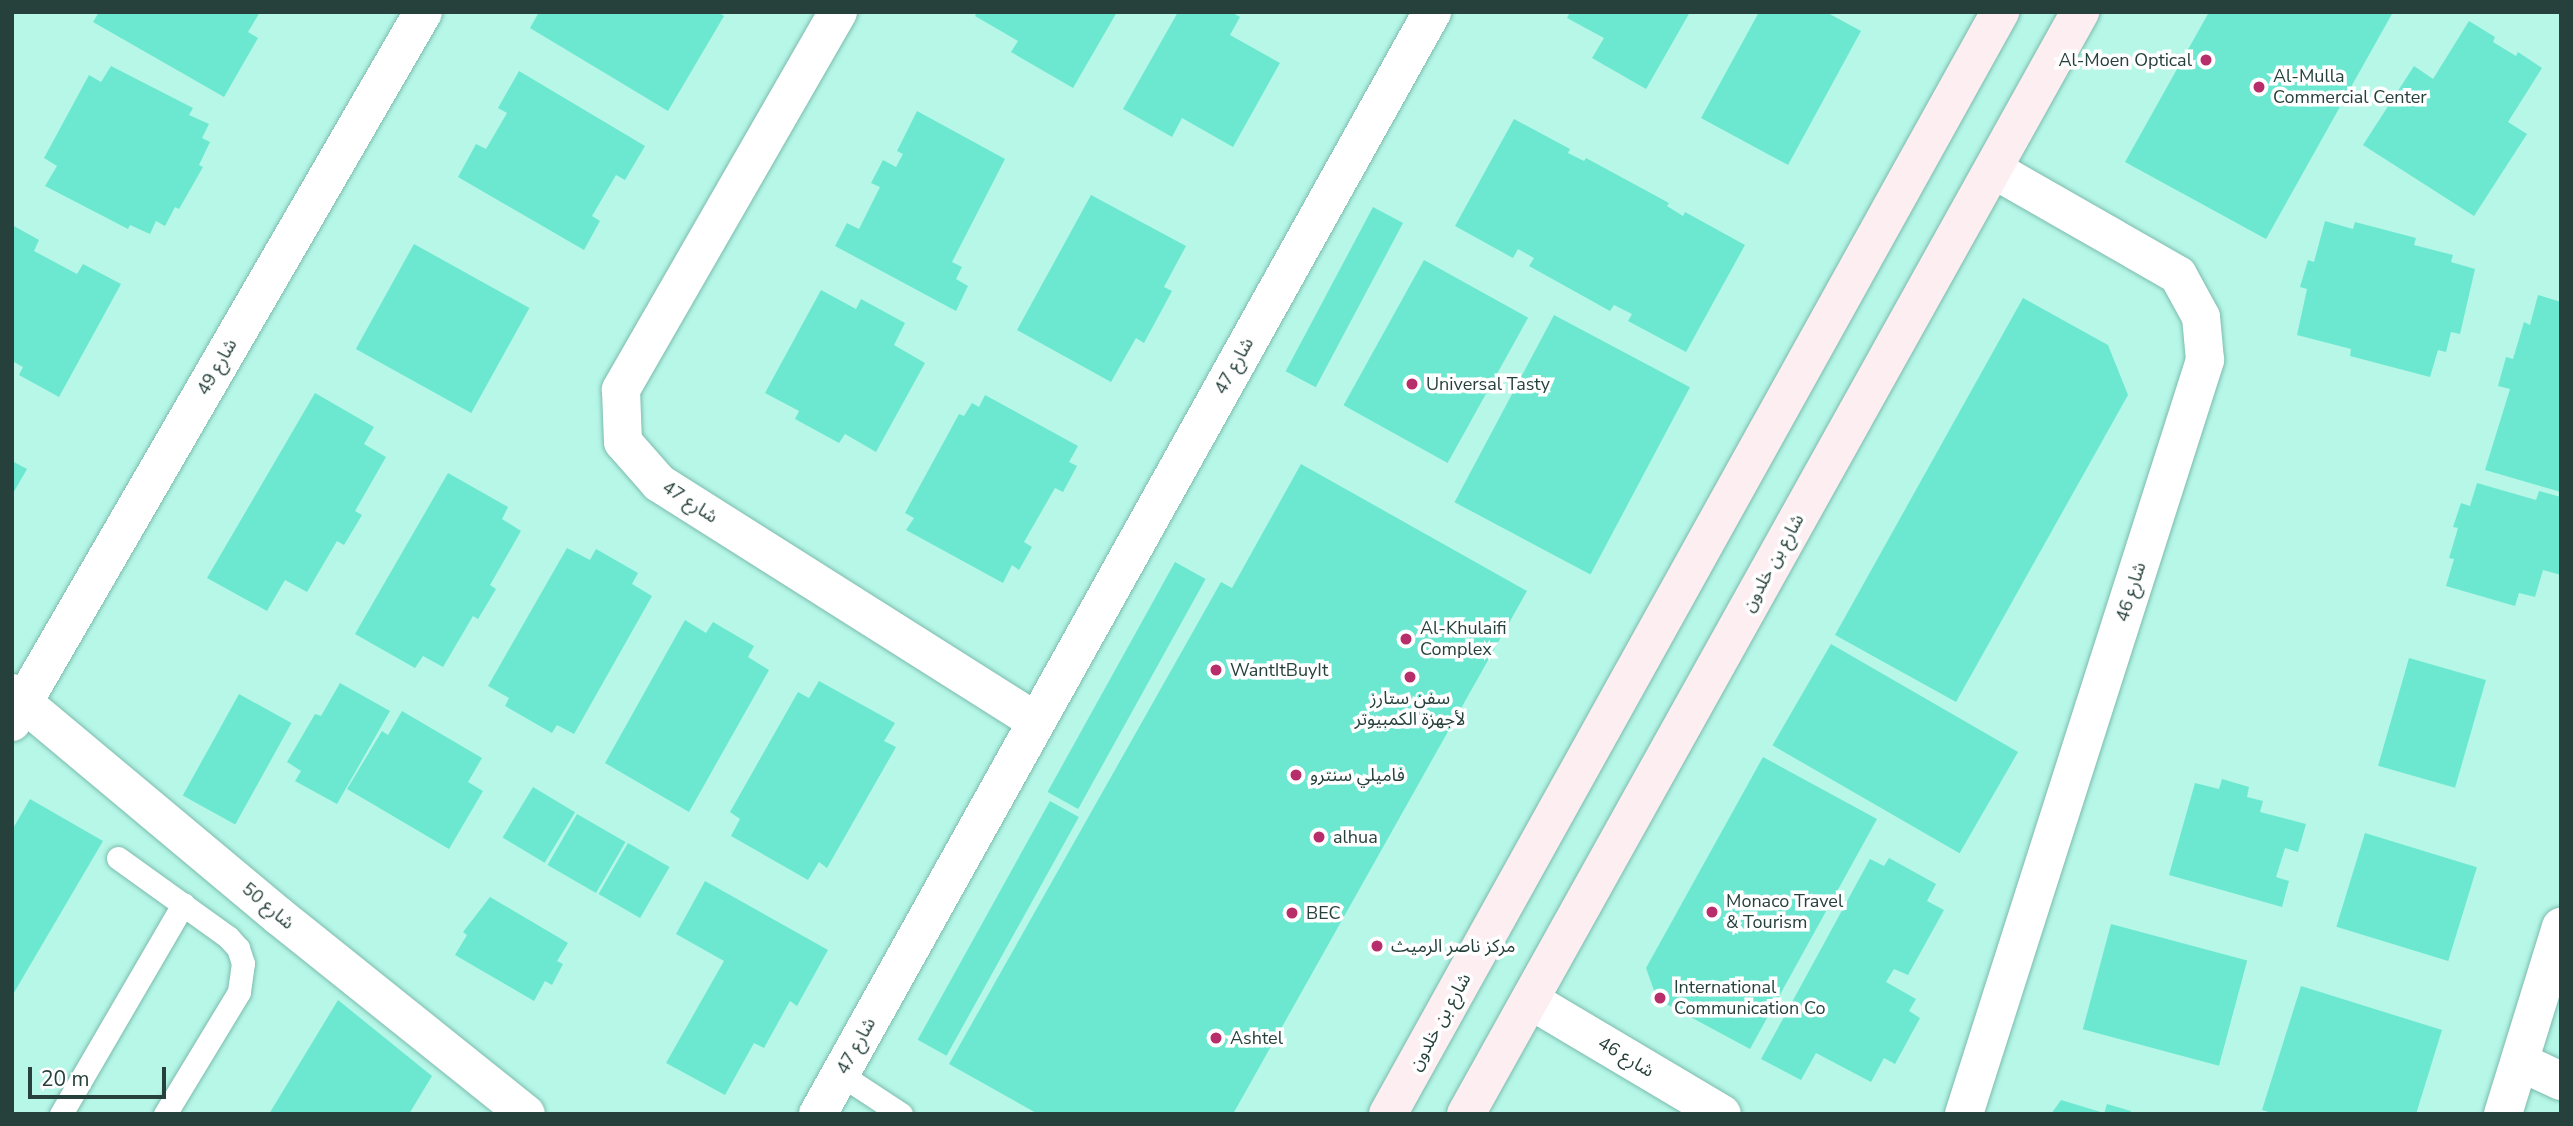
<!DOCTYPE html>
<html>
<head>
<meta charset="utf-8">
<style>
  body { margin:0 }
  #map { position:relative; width:2573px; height:1126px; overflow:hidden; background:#b6f7e8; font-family:"Nunito Sans","Noto Sans Arabic",sans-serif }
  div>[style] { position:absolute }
  .building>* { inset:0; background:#6de8d0; transform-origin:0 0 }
  .roads { filter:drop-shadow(0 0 2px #7cbbad) drop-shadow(0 0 2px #7cbbad) }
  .lane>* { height:23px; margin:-11.5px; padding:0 11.5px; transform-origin:11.5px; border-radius:11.5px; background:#fff }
  .street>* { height:38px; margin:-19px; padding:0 19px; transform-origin:19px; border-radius:19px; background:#fff }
  .secondary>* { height:38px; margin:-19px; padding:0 19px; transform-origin:19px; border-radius:19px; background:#fdeef2 }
  .dots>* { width:19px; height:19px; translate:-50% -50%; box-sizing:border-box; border:4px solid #fff; border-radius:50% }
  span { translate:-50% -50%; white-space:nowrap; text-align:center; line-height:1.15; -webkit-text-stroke:7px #fff; paint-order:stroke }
  .poi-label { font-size:18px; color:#26413b }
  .right { translate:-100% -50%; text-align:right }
  .left { translate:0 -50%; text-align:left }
  .street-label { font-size:18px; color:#26413b }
  .frame { position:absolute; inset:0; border:14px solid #26413b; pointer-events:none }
  .scale { position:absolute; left:28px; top:1067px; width:138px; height:32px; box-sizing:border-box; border:4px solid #26413b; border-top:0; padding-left:9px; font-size:21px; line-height:24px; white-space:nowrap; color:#26413b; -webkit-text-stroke:5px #fff; paint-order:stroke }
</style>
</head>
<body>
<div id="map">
  <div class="building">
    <div style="clip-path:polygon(99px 12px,260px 12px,248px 32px,258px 38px,224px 97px,93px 22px)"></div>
    <div style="clip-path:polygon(539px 12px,718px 12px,724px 16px,668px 111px,530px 28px)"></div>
    <div style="clip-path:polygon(977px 12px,1117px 12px,1073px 88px,1011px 52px,1018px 41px,975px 16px)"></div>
    <div style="clip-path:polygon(1178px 12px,1231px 12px,1240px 17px,1230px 35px,1280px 63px,1233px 147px,1182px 118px,1172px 137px,1123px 109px)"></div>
    <div style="clip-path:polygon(1570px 12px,1690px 12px,1646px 89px,1592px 58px,1604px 38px,1567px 18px)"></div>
    <div style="clip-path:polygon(1759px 12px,1826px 12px,1861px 31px,1788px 165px,1701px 118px)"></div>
    <div style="clip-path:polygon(2209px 12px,2393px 12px,2266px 239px,2125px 162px)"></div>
    <div style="clip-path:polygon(2469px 21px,2495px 37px,2493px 42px,2516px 56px,2518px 52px,2542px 68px,2508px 122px,2527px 134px,2474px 216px,2363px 145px,2414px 66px,2433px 79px)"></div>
    <div style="clip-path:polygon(111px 66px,193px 108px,189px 115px,209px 124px,202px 138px,210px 142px,199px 165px,203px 167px,179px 209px,175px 207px,165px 226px,156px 221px,150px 234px,130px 225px,128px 229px,45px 186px,57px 166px,44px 158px,89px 75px,101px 82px)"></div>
    <div style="clip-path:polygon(519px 71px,645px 146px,625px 180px,616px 175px,592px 216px,600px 221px,584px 250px,458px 177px,476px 144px,486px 149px,507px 113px,498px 108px)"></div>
    <div style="clip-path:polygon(917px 111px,1005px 159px,952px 262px,962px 267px,956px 279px,968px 286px,956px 311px,835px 246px,847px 223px,859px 229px,880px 187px,871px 183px,883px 160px,896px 167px,903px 154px,897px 151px)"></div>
    <div style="clip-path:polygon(1514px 119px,1570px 149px,1568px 153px,1584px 161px,1586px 158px,1669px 203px,1667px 206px,1683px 216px,1685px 212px,1745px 245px,1686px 352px,1628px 321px,1632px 314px,1614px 305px,1610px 311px,1529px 266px,1534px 258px,1518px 249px,1513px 258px,1455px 226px)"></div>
    <div style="clip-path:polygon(1091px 195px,1186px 246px,1164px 287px,1172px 291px,1144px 343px,1136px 338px,1111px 382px,1017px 330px)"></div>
    <div style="left:1373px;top:207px;width:34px;height:186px;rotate:28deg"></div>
    <div style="clip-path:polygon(2325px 221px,2353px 229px,2355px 222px,2416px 238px,2414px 245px,2453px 255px,2451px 262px,2475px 269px,2460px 334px,2451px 332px,2446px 352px,2438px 350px,2430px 377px,2350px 356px,2351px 349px,2297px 335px,2307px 289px,2300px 287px,2308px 260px,2314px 262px)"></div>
    <div style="clip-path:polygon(12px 225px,39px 240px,34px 251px,77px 274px,83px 264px,121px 284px,59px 397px,19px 375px,23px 367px,12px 361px)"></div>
    <div style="left:414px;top:244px;width:132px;height:120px;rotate:29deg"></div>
    <div style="left:1424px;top:260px;width:119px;height:166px;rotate:29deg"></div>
    <div style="clip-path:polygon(821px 290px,856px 309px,861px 299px,905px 323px,894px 345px,925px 363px,876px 452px,845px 434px,839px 443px,795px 419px,799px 411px,765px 393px)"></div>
    <div style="clip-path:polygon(2538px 295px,2561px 302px,2561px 492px,2485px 470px,2510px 389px,2498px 386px,2506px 357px,2513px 359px,2524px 322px,2530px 325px)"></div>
    <div style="clip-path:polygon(2023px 298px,2108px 345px,2128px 395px,1956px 702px,1835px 635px)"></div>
    <div style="left:1554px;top:315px;width:154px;height:212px;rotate:28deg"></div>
    <div style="clip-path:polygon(315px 393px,374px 427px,364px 444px,386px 457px,355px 511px,362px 515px,344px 545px,337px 541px,307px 592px,285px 580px,267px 611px,207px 578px)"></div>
    <div style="clip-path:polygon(985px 395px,1078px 446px,1069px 462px,1077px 466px,1063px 492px,1055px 488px,1024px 542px,1032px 547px,1019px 570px,1012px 565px,1003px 583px,906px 530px,914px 518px,905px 513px,959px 414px,964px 416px,972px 403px,979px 407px)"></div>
    <div style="clip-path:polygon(12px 461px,27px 469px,12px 495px)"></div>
    <div style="clip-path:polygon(1301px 464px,1527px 591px,1233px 1114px,1038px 1114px,949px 1064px,1221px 582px,1232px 588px)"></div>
    <div style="clip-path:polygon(448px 473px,508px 507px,502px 519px,521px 531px,490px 585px,496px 589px,478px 619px,473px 616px,443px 667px,423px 656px,415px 668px,355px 634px)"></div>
    <div style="clip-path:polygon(2477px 483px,2536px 500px,2539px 491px,2561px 497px,2561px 575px,2543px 570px,2535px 597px,2519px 593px,2515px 606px,2446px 586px,2454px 559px,2449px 558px,2458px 528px,2453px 527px,2461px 503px,2470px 506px)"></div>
    <div style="clip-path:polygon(567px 548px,590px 560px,596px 549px,638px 573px,632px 584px,652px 596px,574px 734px,557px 725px,552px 733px,505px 706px,509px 698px,488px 686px)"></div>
    <div style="left:1175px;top:562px;width:35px;height:263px;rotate:29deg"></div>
    <div style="clip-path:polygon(685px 620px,706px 633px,713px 622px,754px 646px,748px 657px,769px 670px,689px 812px,605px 763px)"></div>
    <div style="left:1831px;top:644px;width:216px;height:117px;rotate:30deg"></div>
    <div style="left:2409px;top:658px;width:80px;height:112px;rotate:16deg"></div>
    <div style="clip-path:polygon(819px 681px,895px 723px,884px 741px,896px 747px,827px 868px,819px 862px,808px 880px,731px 836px,740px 819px,730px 812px,798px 692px,809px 698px)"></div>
    <div style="clip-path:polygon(340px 683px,390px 711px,337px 804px,295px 781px,301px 771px,287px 762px,315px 714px,321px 716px)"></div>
    <div style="left:239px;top:694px;width:60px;height:116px;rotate:29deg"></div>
    <div style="clip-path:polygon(402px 711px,482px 758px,468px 782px,483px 791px,449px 849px,347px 789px,382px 731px,388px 735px)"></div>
    <div style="clip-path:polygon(1763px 757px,1877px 819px,1750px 1049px,1657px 999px,1646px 968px)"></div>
    <div style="clip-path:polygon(2222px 779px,2249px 787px,2247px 797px,2263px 801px,2260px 812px,2306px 824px,2298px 852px,2285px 848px,2276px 877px,2289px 881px,2282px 907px,2169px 875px,2195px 783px,2219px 789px)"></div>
    <div style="left:533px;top:787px;width:49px;height:59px;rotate:31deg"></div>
    <div style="clip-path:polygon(30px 799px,103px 841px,12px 996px,12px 830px)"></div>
    <div style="left:1050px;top:801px;width:33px;height:273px;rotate:29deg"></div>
    <div style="left:577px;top:814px;width:56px;height:59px;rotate:30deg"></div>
    <div style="left:2365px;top:833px;width:117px;height:98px;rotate:17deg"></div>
    <div style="left:628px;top:843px;width:48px;height:59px;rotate:30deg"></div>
    <div style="clip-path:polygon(1889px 858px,1936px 884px,1927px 901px,1944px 910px,1908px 975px,1894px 969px,1886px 982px,1916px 999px,1909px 1011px,1920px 1018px,1895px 1064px,1884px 1058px,1871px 1082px,1816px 1053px,1801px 1080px,1761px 1059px,1870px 859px,1884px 866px)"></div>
    <div style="clip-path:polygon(705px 881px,828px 950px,797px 1006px,790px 1001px,764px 1048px,754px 1043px,725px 1095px,666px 1063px,724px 961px,676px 934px)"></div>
    <div style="clip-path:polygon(490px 897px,568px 943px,557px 961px,563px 964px,552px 985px,545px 981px,534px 1001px,455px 955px,467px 935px,463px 932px)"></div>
    <div style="left:2111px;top:924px;width:141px;height:109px;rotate:15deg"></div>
    <div style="clip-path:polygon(2301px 986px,2442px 1030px,2416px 1114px,2275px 1114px,2262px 1110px)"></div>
    <div style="clip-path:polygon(338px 1000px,432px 1076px,409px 1114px,269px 1114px)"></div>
    <div style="clip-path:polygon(2061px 1100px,2104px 1113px,2104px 1114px,2051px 1114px)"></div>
    <div style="clip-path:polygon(2107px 1104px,2131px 1111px,2130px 1114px,2104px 1114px)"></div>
  </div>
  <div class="roads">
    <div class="lane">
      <div style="left:118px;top:858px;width:135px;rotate:35.7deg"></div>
      <div style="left:228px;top:937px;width:15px;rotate:48deg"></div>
      <div style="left:238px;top:948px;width:16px;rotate:72deg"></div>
      <div style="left:243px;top:963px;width:29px;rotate:98deg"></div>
      <div style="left:239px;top:992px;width:143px;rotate:121.2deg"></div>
      <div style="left:840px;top:1074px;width:73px;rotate:33.3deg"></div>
      <div style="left:61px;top:1114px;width:243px;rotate:-59.8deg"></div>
    </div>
    <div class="street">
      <div style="left:838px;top:12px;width:436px;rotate:119.9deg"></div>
      <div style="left:621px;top:390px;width:52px;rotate:87.8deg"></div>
      <div style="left:623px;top:442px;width:55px;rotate:48.7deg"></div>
      <div style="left:659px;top:483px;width:446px;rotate:32.3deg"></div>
      <div style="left:12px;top:693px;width:349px;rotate:39.9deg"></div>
      <div style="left:280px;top:917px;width:315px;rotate:38.7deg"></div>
      <div style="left:12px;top:722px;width:820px;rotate:-59.93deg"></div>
      <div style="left:1530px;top:1000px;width:223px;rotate:30.7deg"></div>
      <div style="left:2520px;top:1062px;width:45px;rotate:24.9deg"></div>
      <div style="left:818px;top:1114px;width:1262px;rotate:-60.87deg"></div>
      <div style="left:1964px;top:1114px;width:792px;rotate:-72.27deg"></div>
      <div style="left:2205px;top:360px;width:43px;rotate:-95.3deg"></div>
      <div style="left:2201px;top:317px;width:48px;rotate:-118.7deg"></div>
      <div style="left:2178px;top:275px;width:213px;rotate:-150.2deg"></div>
      <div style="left:2503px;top:1114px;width:196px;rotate:-72.8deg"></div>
    </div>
    <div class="secondary">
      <div style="left:1388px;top:1114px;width:1261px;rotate:-60.95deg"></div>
      <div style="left:1466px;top:1114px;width:1262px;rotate:-60.87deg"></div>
    </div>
  </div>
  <div class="dots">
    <div style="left:2206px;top:60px;background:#b82e6b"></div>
    <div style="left:2259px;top:87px;background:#b82e6b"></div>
    <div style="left:1412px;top:384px;background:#b82e6b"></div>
    <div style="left:1406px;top:639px;background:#b82e6b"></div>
    <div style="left:1216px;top:670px;background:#b82e6b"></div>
    <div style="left:1410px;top:677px;background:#b82e6b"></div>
    <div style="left:1296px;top:775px;background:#b82e6b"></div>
    <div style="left:1319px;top:837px;background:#b82e6b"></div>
    <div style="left:1712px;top:912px;background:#b82e6b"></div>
    <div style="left:1292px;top:913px;background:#b82e6b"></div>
    <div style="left:1377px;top:946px;background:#b82e6b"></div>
    <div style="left:1660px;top:998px;background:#b82e6b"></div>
    <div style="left:1216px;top:1038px;background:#b82e6b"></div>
  </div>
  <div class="poi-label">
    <span class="right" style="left:2192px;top:60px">Al-Moen Optical</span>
    <span class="left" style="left:2273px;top:87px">Al-Mulla<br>Commercial Center</span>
    <span class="left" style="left:1426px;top:384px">Universal Tasty</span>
    <span class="left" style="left:1420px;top:639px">Al-Khulaifi<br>Complex</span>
    <span class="left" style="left:1230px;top:670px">WantItBuyIt</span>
    <span style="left:1410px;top:709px">سفن ستارز<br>لأجهزة الكمبيوتر</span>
    <span class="left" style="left:1310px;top:775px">فاميلي سنترو</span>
    <span class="left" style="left:1333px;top:837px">alhua</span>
    <span class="left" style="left:1726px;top:912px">Monaco Travel<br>&amp; Tourism</span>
    <span class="left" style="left:1306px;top:913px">BEC</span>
    <span class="left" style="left:1391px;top:946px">مركز ناصر الرميث</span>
    <span class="left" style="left:1674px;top:998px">International<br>Communication Co</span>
    <span class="left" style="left:1230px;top:1038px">Ashtel</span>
  </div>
  <div class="street-label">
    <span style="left:1234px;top:366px;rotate:-61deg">شارع 47</span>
    <span style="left:217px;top:367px;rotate:-60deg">شارع 49</span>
    <span style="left:690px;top:502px;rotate:33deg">شارع 47</span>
    <span style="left:1773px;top:563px;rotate:-61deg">شارع بن خلدون</span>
    <span style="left:2131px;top:592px;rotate:-72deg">شارع 46</span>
    <span style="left:268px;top:906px;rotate:40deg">شارع 50</span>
    <span style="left:1440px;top:1022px;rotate:-61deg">شارع بن خلدون</span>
    <span style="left:856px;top:1046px;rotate:-61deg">شارع 47</span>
    <span style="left:1626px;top:1057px;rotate:31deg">شارع 46</span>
  </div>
  <div class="frame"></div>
  <div class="scale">20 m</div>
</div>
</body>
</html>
